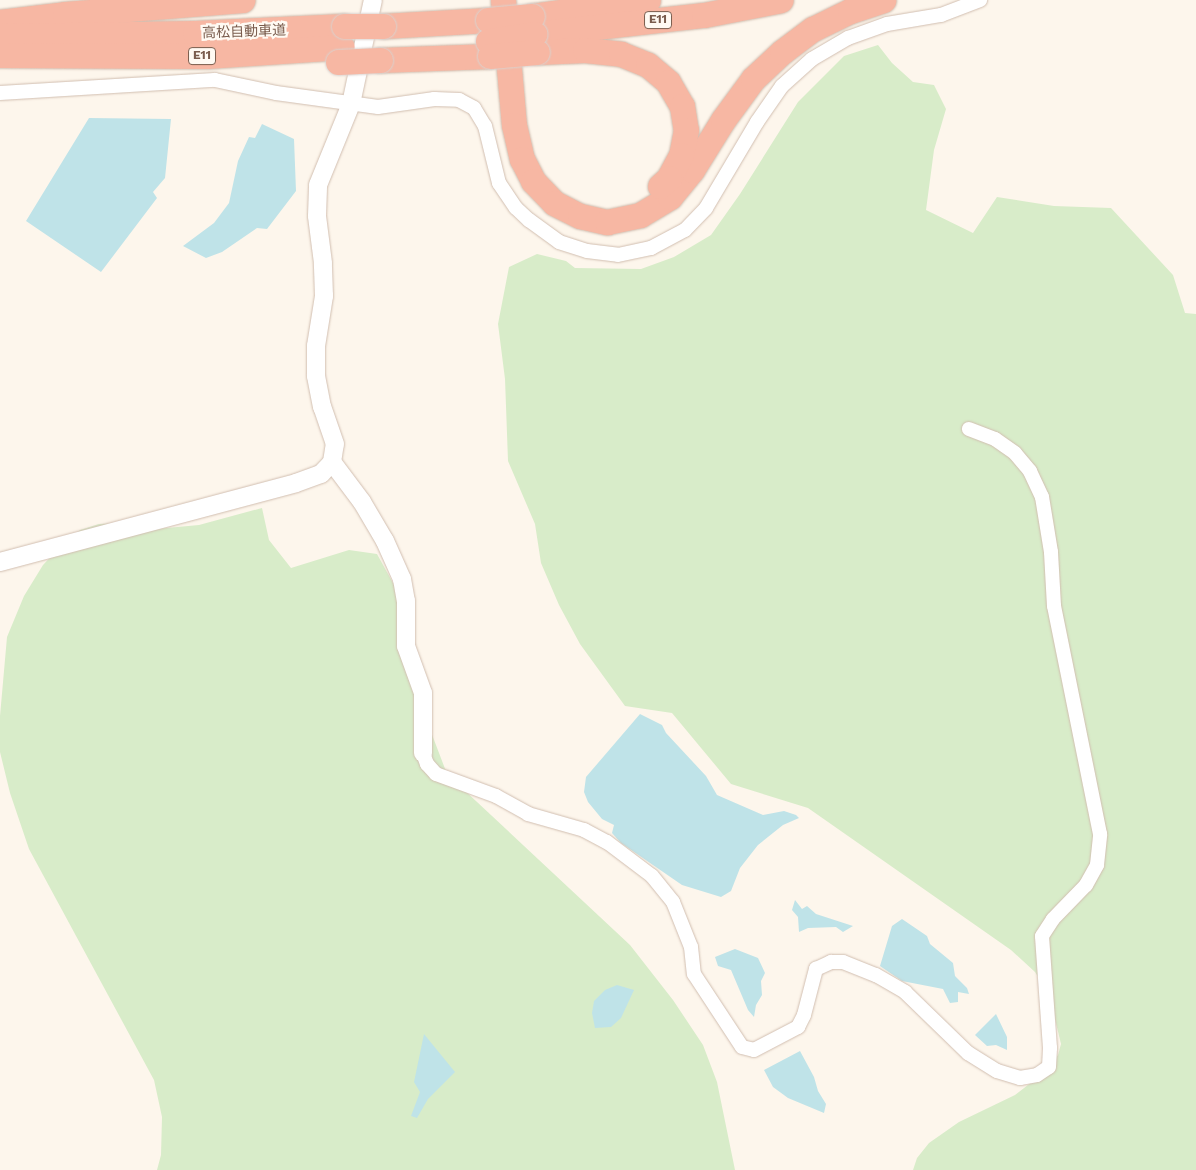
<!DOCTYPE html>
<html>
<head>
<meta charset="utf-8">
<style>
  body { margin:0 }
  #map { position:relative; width:1196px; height:1170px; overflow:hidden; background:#fdf6ec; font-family:"Work Sans","Noto Sans JP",sans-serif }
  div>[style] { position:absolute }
  .green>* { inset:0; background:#d8ecc9 }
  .water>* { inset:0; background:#bfe3e8 }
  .roads { filter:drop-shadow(0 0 1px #d1beb0) drop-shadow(0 0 1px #d1beb0) }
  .minor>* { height:14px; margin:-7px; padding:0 7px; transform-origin:7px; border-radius:7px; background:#fff }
  .tertiary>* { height:18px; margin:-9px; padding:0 9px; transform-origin:9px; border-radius:9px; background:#fff }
  .motorway>* { height:25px; margin:-12.5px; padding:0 12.5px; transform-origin:12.5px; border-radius:12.5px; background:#f7b7a3 }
  .bridges { filter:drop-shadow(0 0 1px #dad1cd) drop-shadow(0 0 1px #dad1cd) }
  .motorway-bridge>* { height:25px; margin:-12.5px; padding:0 12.5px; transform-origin:12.5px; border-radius:12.5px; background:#f7b7a3 }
  span { translate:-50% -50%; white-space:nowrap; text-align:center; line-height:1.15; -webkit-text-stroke:4.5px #fffaf3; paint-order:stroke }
  .shield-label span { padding:1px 4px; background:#fffaf3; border:1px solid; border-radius:4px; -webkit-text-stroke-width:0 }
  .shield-label { font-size:12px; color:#7a5c4d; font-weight:700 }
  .street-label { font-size:14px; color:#7a5c4d }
</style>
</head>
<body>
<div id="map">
  <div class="green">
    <div style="clip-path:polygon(878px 45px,892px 63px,913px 82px,934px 85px,946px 109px,934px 150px,926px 210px,973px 233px,997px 197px,1054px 206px,1111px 208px,1173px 275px,1185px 313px,1196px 314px,1196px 1170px,913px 1170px,917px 1158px,929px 1143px,959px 1122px,1015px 1095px,1046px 1071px,1058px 1055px,1061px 1044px,1049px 994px,1035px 972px,1011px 950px,808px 808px,731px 784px,672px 713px,625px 706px,580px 644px,559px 605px,541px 563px,535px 524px,508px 461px,505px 379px,498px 324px,509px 267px,537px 254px,566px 261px,575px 268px,641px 269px,674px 257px,711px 235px,740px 194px,798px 102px,844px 56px)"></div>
    <div style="clip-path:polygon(262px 508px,269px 540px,291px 568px,349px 550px,377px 554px,404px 603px,398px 645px,447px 774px,630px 945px,673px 1000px,703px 1045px,717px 1082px,735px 1170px,157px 1170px,161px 1155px,162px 1117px,154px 1080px,29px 849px,10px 793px,0 752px,0 716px,7px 637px,24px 596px,43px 565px,63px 544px,80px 530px,99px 524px,124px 523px,145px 530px,199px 525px)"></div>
  </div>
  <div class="water">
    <div style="clip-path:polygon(89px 118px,171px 119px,165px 178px,153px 192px,157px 198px,101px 272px,26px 221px)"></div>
    <div style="clip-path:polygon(262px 124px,294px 139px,296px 191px,267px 229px,257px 228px,222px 252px,206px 258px,183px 246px,214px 223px,229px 203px,238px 161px,249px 137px,255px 138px)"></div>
    <div style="clip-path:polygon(640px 714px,662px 725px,666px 733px,706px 776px,717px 795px,763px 815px,784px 811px,796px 815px,799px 818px,783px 825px,758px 845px,740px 868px,731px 891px,721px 897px,682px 885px,621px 843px,612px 833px,614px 825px,602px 819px,588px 802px,584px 792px,586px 777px)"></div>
    <div style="clip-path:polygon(795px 900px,802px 909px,807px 906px,816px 914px,853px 926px,843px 932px,836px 927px,808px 928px,799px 932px,798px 917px,792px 910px)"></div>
    <div style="clip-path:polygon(902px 919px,927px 936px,930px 944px,953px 963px,955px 976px,967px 988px,969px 994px,958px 992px,958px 1002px,950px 1003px,943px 989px,902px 981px,880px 966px,892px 926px)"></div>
    <div style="clip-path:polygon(735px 949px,758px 958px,765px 973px,761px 981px,762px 995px,756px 1005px,754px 1017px,748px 1010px,731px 970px,718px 966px,715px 957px)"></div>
    <div style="clip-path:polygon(617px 985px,634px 990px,621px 1018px,611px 1027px,595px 1028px,592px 1013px,594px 1001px,605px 990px)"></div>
    <div style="clip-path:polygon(996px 1014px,1007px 1037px,1007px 1050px,996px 1045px,987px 1046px,975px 1035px)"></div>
    <div style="clip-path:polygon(424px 1034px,455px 1072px,428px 1099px,417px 1118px,411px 1116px,420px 1092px,414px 1082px)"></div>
    <div style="clip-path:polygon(800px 1051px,814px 1077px,818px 1091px,826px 1104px,824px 1113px,788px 1098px,773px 1087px,764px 1070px)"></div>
  </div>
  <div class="roads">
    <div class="minor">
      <div style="left:0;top:93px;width:215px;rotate:-3.5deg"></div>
      <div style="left:215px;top:80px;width:62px;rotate:12deg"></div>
      <div style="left:276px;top:93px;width:103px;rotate:7.8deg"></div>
      <div style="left:378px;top:107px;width:57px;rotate:-8.1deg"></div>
      <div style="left:434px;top:99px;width:25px;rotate:2deg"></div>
      <div style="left:459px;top:100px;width:17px;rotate:28deg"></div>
      <div style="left:474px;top:108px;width:21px;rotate:59deg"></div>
      <div style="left:485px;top:126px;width:59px;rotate:76.2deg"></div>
      <div style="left:499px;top:183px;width:30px;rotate:56deg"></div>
      <div style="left:516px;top:208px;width:18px;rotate:43deg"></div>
      <div style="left:529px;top:220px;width:37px;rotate:36deg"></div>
      <div style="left:559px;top:242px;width:29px;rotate:18deg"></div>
      <div style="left:587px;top:251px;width:31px;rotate:7deg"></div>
      <div style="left:618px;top:255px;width:34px;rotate:-12deg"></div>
      <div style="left:651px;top:248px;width:38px;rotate:-28deg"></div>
      <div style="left:685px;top:230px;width:30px;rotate:-46deg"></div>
      <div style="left:706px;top:208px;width:100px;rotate:-59.3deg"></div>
      <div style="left:757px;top:122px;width:44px;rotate:-55.2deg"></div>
      <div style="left:782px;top:86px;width:40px;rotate:-42deg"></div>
      <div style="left:812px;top:59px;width:42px;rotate:-30.3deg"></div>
      <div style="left:848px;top:38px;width:41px;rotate:-19.7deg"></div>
      <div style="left:887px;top:24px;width:55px;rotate:-9.5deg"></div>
      <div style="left:941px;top:15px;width:42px;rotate:-21deg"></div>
      <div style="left:423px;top:753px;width:12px;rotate:70deg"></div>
      <div style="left:427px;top:764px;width:13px;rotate:48deg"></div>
      <div style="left:436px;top:774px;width:64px;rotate:20.1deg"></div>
      <div style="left:496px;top:796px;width:37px;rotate:29deg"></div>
      <div style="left:528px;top:814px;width:58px;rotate:15.9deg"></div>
      <div style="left:584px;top:830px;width:26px;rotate:28deg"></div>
      <div style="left:607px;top:842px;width:56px;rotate:37.1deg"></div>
      <div style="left:652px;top:876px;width:33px;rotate:51deg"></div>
      <div style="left:673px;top:902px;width:48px;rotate:68.2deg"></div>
      <div style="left:691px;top:947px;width:27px;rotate:84deg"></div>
      <div style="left:694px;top:974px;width:87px;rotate:56.7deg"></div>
      <div style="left:742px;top:1047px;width:12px;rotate:14deg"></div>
      <div style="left:754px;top:1050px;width:50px;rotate:-27.6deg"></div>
      <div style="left:798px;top:1027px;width:13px;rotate:-63deg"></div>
      <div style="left:804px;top:1015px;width:48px;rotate:-75.4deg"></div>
      <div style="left:816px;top:969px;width:17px;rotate:-25deg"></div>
      <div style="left:831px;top:962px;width:12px"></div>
      <div style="left:843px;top:962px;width:35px;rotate:22deg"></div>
      <div style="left:876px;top:975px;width:34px;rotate:30deg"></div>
      <div style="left:905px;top:992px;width:88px;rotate:44.1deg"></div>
      <div style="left:968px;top:1053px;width:34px;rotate:32deg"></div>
      <div style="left:997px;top:1071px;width:24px;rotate:17deg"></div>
      <div style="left:1020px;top:1078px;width:17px;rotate:-10deg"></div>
      <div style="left:1037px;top:1075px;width:14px;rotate:-34deg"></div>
      <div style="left:1049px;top:1067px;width:19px;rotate:-87deg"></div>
      <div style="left:1050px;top:1048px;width:112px;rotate:-94.1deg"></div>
      <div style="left:1042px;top:936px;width:20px;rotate:-57deg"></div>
      <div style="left:1053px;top:919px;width:47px;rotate:-45.9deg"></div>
      <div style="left:1086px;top:885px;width:23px;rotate:-61deg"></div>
      <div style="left:1097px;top:865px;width:31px;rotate:-84deg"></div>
      <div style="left:1100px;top:834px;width:233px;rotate:-101.4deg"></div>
      <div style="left:1054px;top:606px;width:54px;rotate:-93.2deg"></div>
      <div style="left:1051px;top:552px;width:56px;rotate:-99.3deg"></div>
      <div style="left:1042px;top:497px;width:29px;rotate:-115deg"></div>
      <div style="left:1030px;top:471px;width:23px;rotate:-130deg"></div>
      <div style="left:1015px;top:453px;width:24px;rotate:-145deg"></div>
      <div style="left:995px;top:439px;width:28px;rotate:-159deg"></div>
    </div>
    <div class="tertiary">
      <div style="left:332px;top:462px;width:50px;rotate:53.1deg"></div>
      <div style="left:362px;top:502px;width:45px;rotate:59.5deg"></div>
      <div style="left:385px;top:541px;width:42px;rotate:65.9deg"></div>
      <div style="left:402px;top:579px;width:22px;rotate:80deg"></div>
      <div style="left:406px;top:601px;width:45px;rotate:90deg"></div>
      <div style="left:406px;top:646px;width:50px;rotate:70.1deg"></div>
      <div style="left:423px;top:693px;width:60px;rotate:90deg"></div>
      <div style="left:0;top:562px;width:306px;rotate:-14.9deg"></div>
      <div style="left:296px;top:483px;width:27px;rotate:-20deg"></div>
      <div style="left:321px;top:474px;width:16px;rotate:-47deg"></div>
      <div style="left:332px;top:462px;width:18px;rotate:-81deg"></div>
      <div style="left:335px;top:444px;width:39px;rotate:-109deg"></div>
      <div style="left:322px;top:407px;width:32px;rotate:-101deg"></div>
      <div style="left:316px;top:376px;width:30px;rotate:-90deg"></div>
      <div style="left:316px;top:346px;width:51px;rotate:-80.9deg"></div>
      <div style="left:324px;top:296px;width:33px;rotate:-92deg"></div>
      <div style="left:323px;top:263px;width:47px;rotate:-97.3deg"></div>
      <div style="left:317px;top:216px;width:31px;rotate:-88deg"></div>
      <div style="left:318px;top:185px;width:87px;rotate:-67.8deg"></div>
      <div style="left:351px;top:104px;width:106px;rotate:-78.1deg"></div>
    </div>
    <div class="motorway">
      <div style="left:503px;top:0;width:125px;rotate:85deg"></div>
      <div style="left:514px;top:125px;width:35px;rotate:77deg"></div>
      <div style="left:522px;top:159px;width:25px;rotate:63deg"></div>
      <div style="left:533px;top:181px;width:30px;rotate:46deg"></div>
      <div style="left:554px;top:203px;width:29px;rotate:27deg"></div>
      <div style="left:580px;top:216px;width:28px;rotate:13deg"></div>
      <div style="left:607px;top:222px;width:34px;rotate:-12deg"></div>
      <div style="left:640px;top:215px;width:35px;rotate:-31deg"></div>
      <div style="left:670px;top:197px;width:35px;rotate:-51deg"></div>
      <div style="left:692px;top:170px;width:59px;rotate:-58.2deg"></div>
      <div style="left:723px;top:120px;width:51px;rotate:-53.8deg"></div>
      <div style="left:753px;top:79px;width:40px;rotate:-43deg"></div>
      <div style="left:782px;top:52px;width:39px;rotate:-37deg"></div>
      <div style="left:813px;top:29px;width:41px;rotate:-25.9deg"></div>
      <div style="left:850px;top:11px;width:35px;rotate:-18deg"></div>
      <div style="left:532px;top:16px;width:117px;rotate:-7.9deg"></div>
      <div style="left:0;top:22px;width:65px;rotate:-7deg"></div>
      <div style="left:65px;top:14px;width:178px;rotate:-4.5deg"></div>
      <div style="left:383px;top:26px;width:105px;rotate:-3.3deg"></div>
      <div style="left:534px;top:34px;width:171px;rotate:-6.4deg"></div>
      <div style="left:704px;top:15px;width:78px;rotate:-11deg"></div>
      <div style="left:0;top:36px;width:195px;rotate:-0.9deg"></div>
      <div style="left:195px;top:33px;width:149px;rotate:-2.7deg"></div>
      <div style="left:537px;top:52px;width:48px;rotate:-2.4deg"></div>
      <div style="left:585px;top:50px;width:36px;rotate:6deg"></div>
      <div style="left:621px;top:54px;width:29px;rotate:22deg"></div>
      <div style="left:648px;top:65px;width:26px;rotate:40deg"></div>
      <div style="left:668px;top:82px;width:28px;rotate:60deg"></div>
      <div style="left:682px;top:106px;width:24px;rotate:81deg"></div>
      <div style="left:686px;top:130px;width:25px;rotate:101deg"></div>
      <div style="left:681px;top:155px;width:26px;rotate:118deg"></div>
      <div style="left:669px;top:178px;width:12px;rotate:138deg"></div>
      <div style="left:0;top:55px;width:206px;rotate:0.3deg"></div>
      <div style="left:206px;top:56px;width:136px;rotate:-3.8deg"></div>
      <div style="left:380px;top:60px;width:110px;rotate:-2.1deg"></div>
    </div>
  </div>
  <div class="bridges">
    <div class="motorway-bridge">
      <div style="left:488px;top:20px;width:44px;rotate:-5.2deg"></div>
      <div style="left:344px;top:26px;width:39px"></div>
      <div style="left:488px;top:41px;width:47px;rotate:-8.7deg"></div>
      <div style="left:490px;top:56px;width:47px;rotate:-4.9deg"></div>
      <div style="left:338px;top:62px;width:42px;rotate:-2.7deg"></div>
    </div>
  </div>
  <div class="shield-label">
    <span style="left:658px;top:20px">E11</span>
    <span style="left:202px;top:56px">E11</span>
  </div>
  <div class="street-label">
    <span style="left:244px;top:31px;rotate:-2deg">高松自動車道</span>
  </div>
</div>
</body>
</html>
